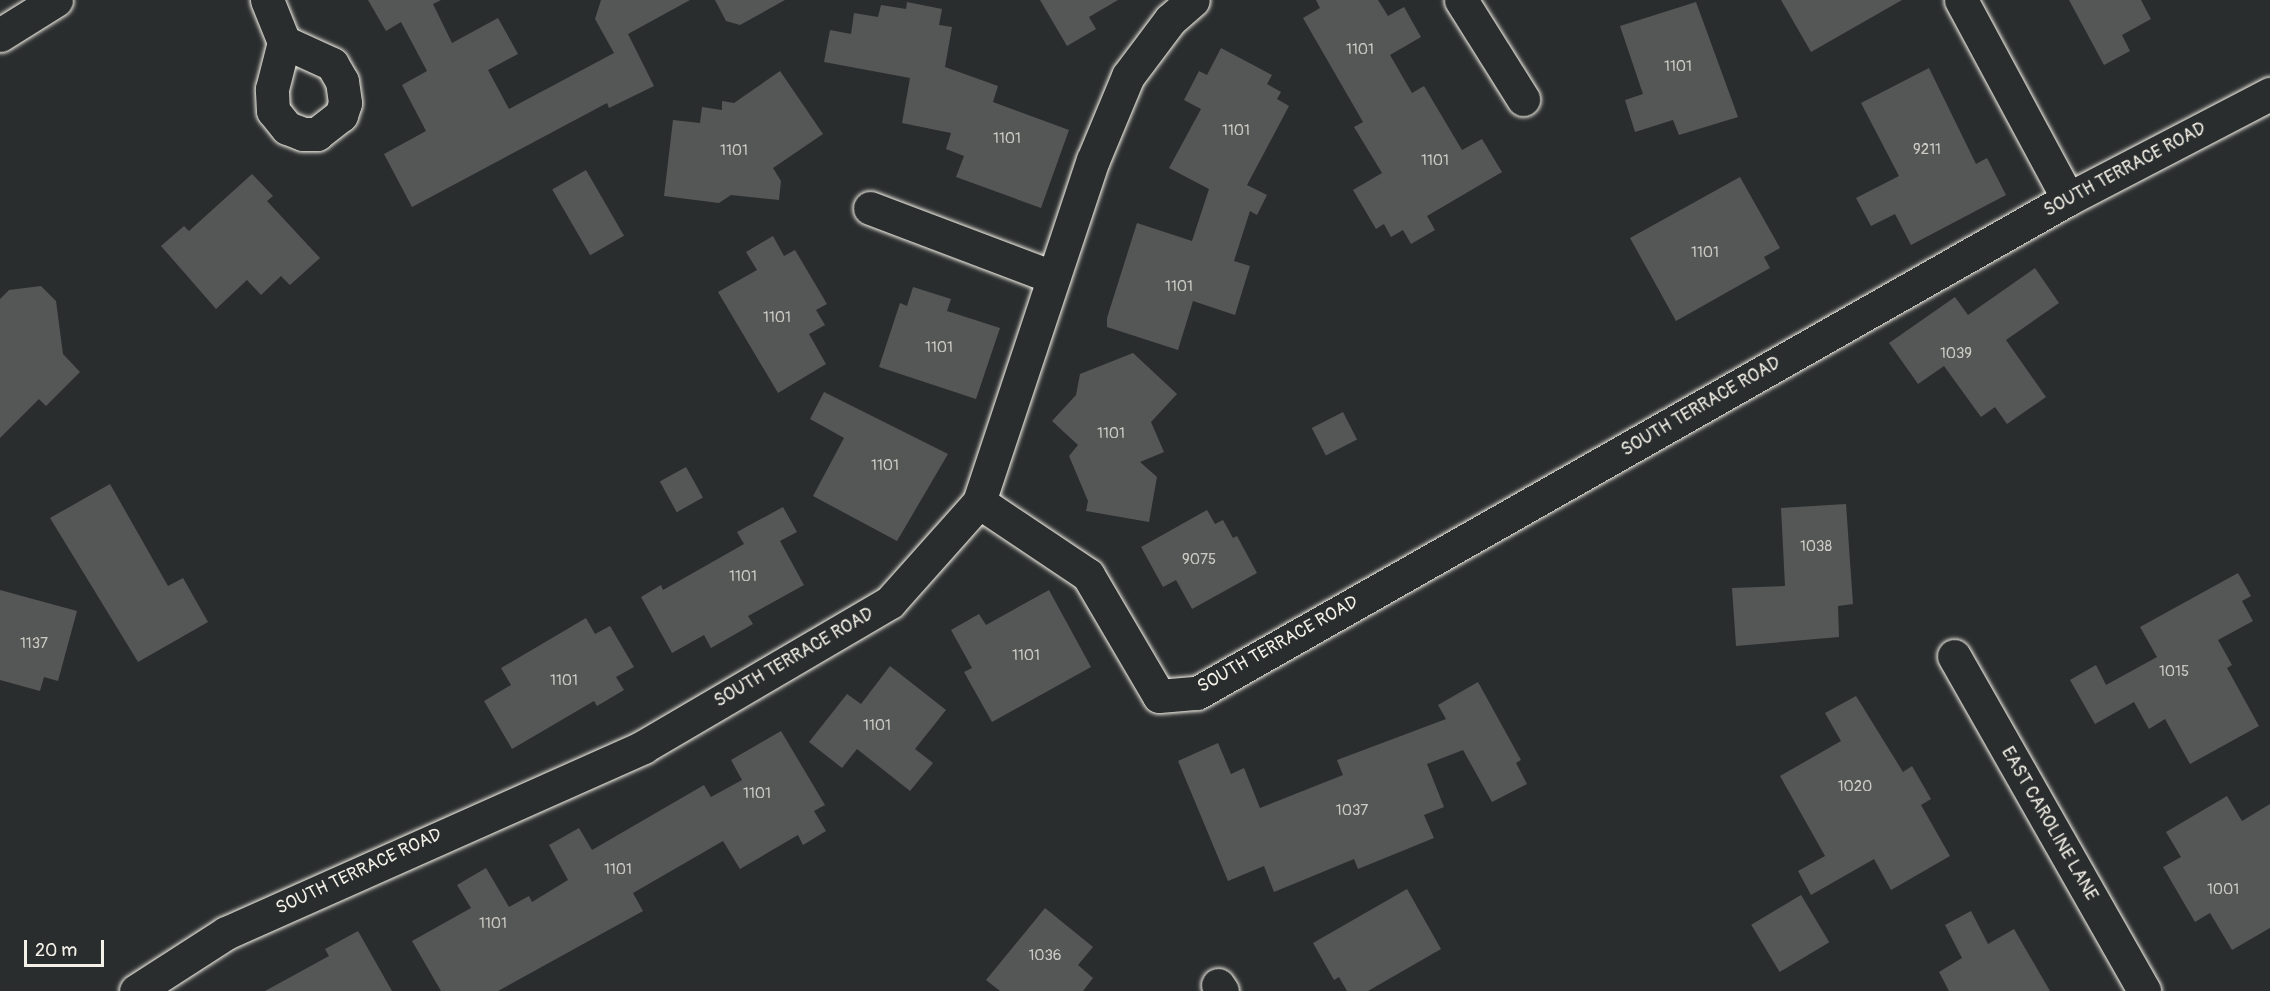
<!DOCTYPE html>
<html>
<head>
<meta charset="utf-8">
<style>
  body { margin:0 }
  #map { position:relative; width:2270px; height:991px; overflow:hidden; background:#2a2d2e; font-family:Pangolin,sans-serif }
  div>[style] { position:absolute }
  .building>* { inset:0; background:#555756; transform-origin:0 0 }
  .roads { filter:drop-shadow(0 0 2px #f4f1e8) drop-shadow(0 0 2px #f4f1e8) }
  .minor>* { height:33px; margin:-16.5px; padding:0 16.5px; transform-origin:16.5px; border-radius:16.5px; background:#2a2d2e }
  span { translate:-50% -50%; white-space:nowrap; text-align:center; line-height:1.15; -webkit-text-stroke:4.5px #2a2d2e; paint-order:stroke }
  .number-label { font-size:15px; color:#cccac4 }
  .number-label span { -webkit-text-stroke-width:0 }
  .street-label { font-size:18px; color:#f4f1e8 }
  .scale { position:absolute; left:24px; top:940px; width:80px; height:27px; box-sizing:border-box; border:3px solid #f4f1e8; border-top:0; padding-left:8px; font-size:18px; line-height:21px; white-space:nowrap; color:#f4f1e8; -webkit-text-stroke:4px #2a2d2e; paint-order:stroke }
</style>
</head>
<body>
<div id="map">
  <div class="building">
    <div style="clip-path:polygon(368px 0,441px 0,433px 4px,452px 43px,498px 18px,518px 54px,488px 70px,509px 109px,614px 53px,595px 19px,601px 0,690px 0,628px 34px,654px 86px,609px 108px,607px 103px,412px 207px,384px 154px,426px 131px,402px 85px,427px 71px,401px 22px,386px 31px)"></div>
    <div style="clip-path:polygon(715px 0,785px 0,740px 25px,726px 21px)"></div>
    <div style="clip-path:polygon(1040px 0,1118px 0,1089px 17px,1096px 29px,1067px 46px)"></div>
    <div style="clip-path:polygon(1316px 0,1378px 0,1388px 16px,1404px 7px,1421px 37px,1390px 55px,1412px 93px,1424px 86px,1462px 150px,1482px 139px,1502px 172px,1427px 216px,1435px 230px,1411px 244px,1403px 230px,1391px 237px,1384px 224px,1376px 229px,1353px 190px,1382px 173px,1354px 127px,1363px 122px,1303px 18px,1320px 8px)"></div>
    <div style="clip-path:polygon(1781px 0,1902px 0,1811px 52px)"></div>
    <div style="clip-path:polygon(2069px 0,2141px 0,2151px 19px,2122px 35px,2130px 51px,2104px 65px)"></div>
    <div style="clip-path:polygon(907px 2px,942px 9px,939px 25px,952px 27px,945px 67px,998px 86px,993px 102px,1069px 130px,1041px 208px,956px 177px,964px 156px,946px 149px,951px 133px,902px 123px,910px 78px,824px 62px,830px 30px,851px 34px,854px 13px,878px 17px,881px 5px,906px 9px)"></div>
    <div style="clip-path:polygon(1696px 2px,1738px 117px,1679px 135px,1673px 120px,1635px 132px,1625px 100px,1643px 94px,1620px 26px)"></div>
    <div style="clip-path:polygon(1221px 48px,1272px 75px,1267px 84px,1281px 92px,1277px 99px,1289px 106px,1247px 185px,1267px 195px,1257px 215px,1250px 211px,1234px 261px,1250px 266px,1235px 315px,1193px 301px,1178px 350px,1107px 327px,1107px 318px,1137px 223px,1192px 241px,1209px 189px,1169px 168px,1201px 109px,1184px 100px,1199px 71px,1207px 75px)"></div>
    <div style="clip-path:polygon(1929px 68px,1976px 164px,1987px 158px,2006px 195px,1911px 245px,1895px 214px,1871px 226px,1856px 198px,1899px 176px,1861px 103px)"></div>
    <div style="clip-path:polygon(780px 71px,823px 134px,773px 168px,781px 181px,779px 200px,731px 195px,719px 203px,664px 196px,673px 120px,700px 123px,702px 107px,722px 110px,722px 101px,734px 103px)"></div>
    <div style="left:586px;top:170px;width:76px;height:39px;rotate:60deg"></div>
    <div style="clip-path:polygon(252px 174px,273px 196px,267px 201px,320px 258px,290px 285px,281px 276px,261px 295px,247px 280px,216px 309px,161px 246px,184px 226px,189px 231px)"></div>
    <div style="clip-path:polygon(1740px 177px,1780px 248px,1764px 257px,1770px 268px,1676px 321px,1630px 238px)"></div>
    <div style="clip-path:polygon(773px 236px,784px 256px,795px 250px,827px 304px,816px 310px,825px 325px,809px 334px,826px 364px,778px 393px,718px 292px,757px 270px,746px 252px)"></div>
    <div style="clip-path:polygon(2035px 268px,2059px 303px,2006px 340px,2046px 397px,2007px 424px,1995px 407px,1981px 417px,1944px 366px,1918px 384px,1889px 343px,1955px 297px,1968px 315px)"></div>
    <div style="clip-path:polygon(41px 286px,56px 301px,63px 354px,80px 372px,46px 406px,39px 399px,0 438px,0 299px,9px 290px)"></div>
    <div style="clip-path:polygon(913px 287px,951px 299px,947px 311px,1000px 328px,976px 399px,879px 367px,900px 303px,907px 306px)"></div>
    <div style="clip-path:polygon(1133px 353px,1177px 394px,1151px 422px,1164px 452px,1140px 462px,1157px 477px,1149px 522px,1086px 511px,1088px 501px,1069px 456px,1078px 445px,1052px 421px,1076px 395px,1080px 374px)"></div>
    <div style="clip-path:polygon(824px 392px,948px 454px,897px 541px,813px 496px,844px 438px,810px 419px)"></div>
    <div style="left:1343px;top:412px;width:31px;height:35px;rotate:63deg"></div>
    <div style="left:686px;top:467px;width:35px;height:30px;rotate:61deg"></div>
    <div style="clip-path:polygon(110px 484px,168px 586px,183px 578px,208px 622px,138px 662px,50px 518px)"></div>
    <div style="clip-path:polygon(1846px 504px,1853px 604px,1838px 606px,1839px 637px,1736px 646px,1732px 588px,1785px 586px,1781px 508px)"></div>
    <div style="clip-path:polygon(783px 507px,797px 532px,780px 541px,804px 585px,748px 616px,753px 624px,711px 648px,704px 635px,672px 653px,641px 597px,661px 585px,663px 590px,744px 544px,737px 532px)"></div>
    <div style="clip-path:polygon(1207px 510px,1215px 524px,1223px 520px,1233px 538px,1237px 536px,1257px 573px,1192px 609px,1176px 580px,1163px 587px,1141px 547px)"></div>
    <div style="clip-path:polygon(2238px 573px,2251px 596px,2242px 601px,2253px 621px,2218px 640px,2232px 665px,2227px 668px,2259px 726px,2190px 764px,2165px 719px,2149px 729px,2134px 702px,2095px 724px,2070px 680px,2096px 665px,2106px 685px,2157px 657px,2140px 627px)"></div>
    <div style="clip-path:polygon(0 590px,77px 611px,58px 681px,44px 677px,40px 691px,0 680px)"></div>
    <div style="clip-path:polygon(1049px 590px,1091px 667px,992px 722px,964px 672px,972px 668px,951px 630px,979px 614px,986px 625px)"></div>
    <div style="clip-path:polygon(586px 618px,595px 634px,610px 626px,634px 667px,616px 677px,624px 690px,597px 706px,594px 701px,512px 749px,484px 701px,511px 685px,501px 668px)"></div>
    <div style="clip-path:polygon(890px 666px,946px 710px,915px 749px,933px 763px,910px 791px,857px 749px,842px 768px,809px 742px,847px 694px,861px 704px)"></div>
    <div style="clip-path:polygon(1478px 682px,1521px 760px,1516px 763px,1527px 784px,1492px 802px,1463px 750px,1427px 764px,1444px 807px,1424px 815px,1434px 838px,1358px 869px,1354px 859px,1274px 892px,1264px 866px,1228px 881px,1178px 761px,1218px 743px,1231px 774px,1244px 768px,1260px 808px,1343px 775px,1337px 760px,1446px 719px,1438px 705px)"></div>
    <div style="clip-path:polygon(1856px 696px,1903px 772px,1912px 766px,1931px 799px,1921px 805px,1950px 856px,1891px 890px,1874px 859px,1811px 895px,1798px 871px,1825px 856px,1780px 776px,1841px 741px,1825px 713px)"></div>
    <div style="clip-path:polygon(781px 731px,825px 805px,814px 811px,826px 831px,803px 845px,798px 835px,740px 869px,723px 841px,633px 893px,643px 911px,498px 991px,441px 991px,412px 941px,471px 908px,457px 885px,486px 868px,509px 907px,529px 896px,532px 902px,568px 880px,549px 845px,579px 828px,592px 850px,704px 785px,711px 797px,742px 780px,731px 760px)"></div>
    <div style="clip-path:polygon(2227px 796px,2242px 821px,2270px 804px,2270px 928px,2232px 950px,2210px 913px,2195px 922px,2163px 867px,2181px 857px,2166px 832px)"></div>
    <div style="clip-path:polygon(1407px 889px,1441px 949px,1368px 991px,1347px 991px,1339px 977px,1334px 980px,1313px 943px)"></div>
    <div style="left:1801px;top:895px;width:55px;height:58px;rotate:59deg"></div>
    <div style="clip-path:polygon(1045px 908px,1093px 947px,1078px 965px,1093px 978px,1083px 991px,1000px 991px,986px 980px)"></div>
    <div style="clip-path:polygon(1971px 911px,1988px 944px,2014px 929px,2050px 991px,1949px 991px,1939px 972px,1962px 958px,1945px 925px)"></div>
    <div style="clip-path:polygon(358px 931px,392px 991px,265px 991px,329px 956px,325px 949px)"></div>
  </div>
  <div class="roads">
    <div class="minor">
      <div style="left:267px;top:0;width:45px;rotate:68deg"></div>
      <div style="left:1461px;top:0;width:117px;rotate:57.9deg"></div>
      <div style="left:1961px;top:0;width:226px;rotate:61.7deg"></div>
      <div style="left:0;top:35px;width:66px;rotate:-32deg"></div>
      <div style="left:284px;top:42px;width:53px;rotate:24.6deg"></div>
      <div style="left:332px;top:64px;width:20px;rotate:60deg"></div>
      <div style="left:342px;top:81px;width:22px;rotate:82deg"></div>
      <div style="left:345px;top:103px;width:13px;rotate:108deg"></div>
      <div style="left:341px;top:115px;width:31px;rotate:142deg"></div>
      <div style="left:317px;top:134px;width:14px;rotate:180deg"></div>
      <div style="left:303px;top:134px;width:17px;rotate:-159deg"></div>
      <div style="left:287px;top:128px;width:22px;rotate:-129deg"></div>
      <div style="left:273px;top:111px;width:22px;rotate:-93deg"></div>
      <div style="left:272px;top:89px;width:49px;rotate:-75.7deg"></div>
      <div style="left:870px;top:208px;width:196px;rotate:20.7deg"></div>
      <div style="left:979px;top:502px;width:131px;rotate:33.8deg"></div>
      <div style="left:1088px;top:575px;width:140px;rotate:59.6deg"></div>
      <div style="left:1159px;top:696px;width:38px;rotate:-5deg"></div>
      <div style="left:1197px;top:693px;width:1001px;rotate:-29.56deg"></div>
      <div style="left:2068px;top:199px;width:228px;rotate:-27.5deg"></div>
      <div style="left:1954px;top:656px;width:385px;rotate:60.4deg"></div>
      <div style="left:1218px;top:985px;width:7px;rotate:56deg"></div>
      <div style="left:136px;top:991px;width:107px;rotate:-32.8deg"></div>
      <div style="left:226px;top:933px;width:457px;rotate:-24deg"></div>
      <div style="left:643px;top:747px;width:286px;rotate:-30.4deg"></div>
      <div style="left:890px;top:602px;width:134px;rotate:-48.3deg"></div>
      <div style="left:979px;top:502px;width:360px;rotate:-71.6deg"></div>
      <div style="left:1093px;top:160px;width:91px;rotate:-67.4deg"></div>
      <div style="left:1128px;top:76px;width:70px;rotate:-53.1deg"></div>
      <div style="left:1170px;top:20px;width:30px;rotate:-41deg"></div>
    </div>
  </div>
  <div class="number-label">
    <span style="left:1360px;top:50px">1101</span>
    <span style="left:1678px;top:67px">1101</span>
    <span style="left:1236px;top:131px">1101</span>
    <span style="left:1007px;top:139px">1101</span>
    <span style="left:1927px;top:150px">9211</span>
    <span style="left:734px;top:151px">1101</span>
    <span style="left:1435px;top:161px">1101</span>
    <span style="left:1705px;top:253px">1101</span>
    <span style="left:1179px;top:287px">1101</span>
    <span style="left:777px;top:318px">1101</span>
    <span style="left:939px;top:348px">1101</span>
    <span style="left:1956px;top:354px">1039</span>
    <span style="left:1111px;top:434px">1101</span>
    <span style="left:885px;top:466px">1101</span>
    <span style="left:1816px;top:547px">1038</span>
    <span style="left:1199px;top:560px">9075</span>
    <span style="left:743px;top:577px">1101</span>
    <span style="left:34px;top:644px">1137</span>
    <span style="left:1026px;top:656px">1101</span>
    <span style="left:2174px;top:672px">1015</span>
    <span style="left:564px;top:681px">1101</span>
    <span style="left:877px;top:726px">1101</span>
    <span style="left:1855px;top:787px">1020</span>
    <span style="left:757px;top:794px">1101</span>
    <span style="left:1352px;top:811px">1037</span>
    <span style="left:618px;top:870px">1101</span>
    <span style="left:2223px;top:890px">1001</span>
    <span style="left:493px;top:924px">1101</span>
    <span style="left:1045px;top:956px">1036</span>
  </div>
  <div class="street-label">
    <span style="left:2125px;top:170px;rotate:-28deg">SOUTH TERRACE ROAD</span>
    <span style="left:1701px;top:407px;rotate:-30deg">SOUTH TERRACE ROAD</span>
    <span style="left:1278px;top:645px;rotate:-29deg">SOUTH TERRACE ROAD</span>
    <span style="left:794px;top:658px;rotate:-30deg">SOUTH TERRACE ROAD</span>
    <span style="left:2049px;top:824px;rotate:60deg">EAST CAROLINE LANE</span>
    <span style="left:359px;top:872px;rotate:-25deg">SOUTH TERRACE ROAD</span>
  </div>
  <div class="scale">20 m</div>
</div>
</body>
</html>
